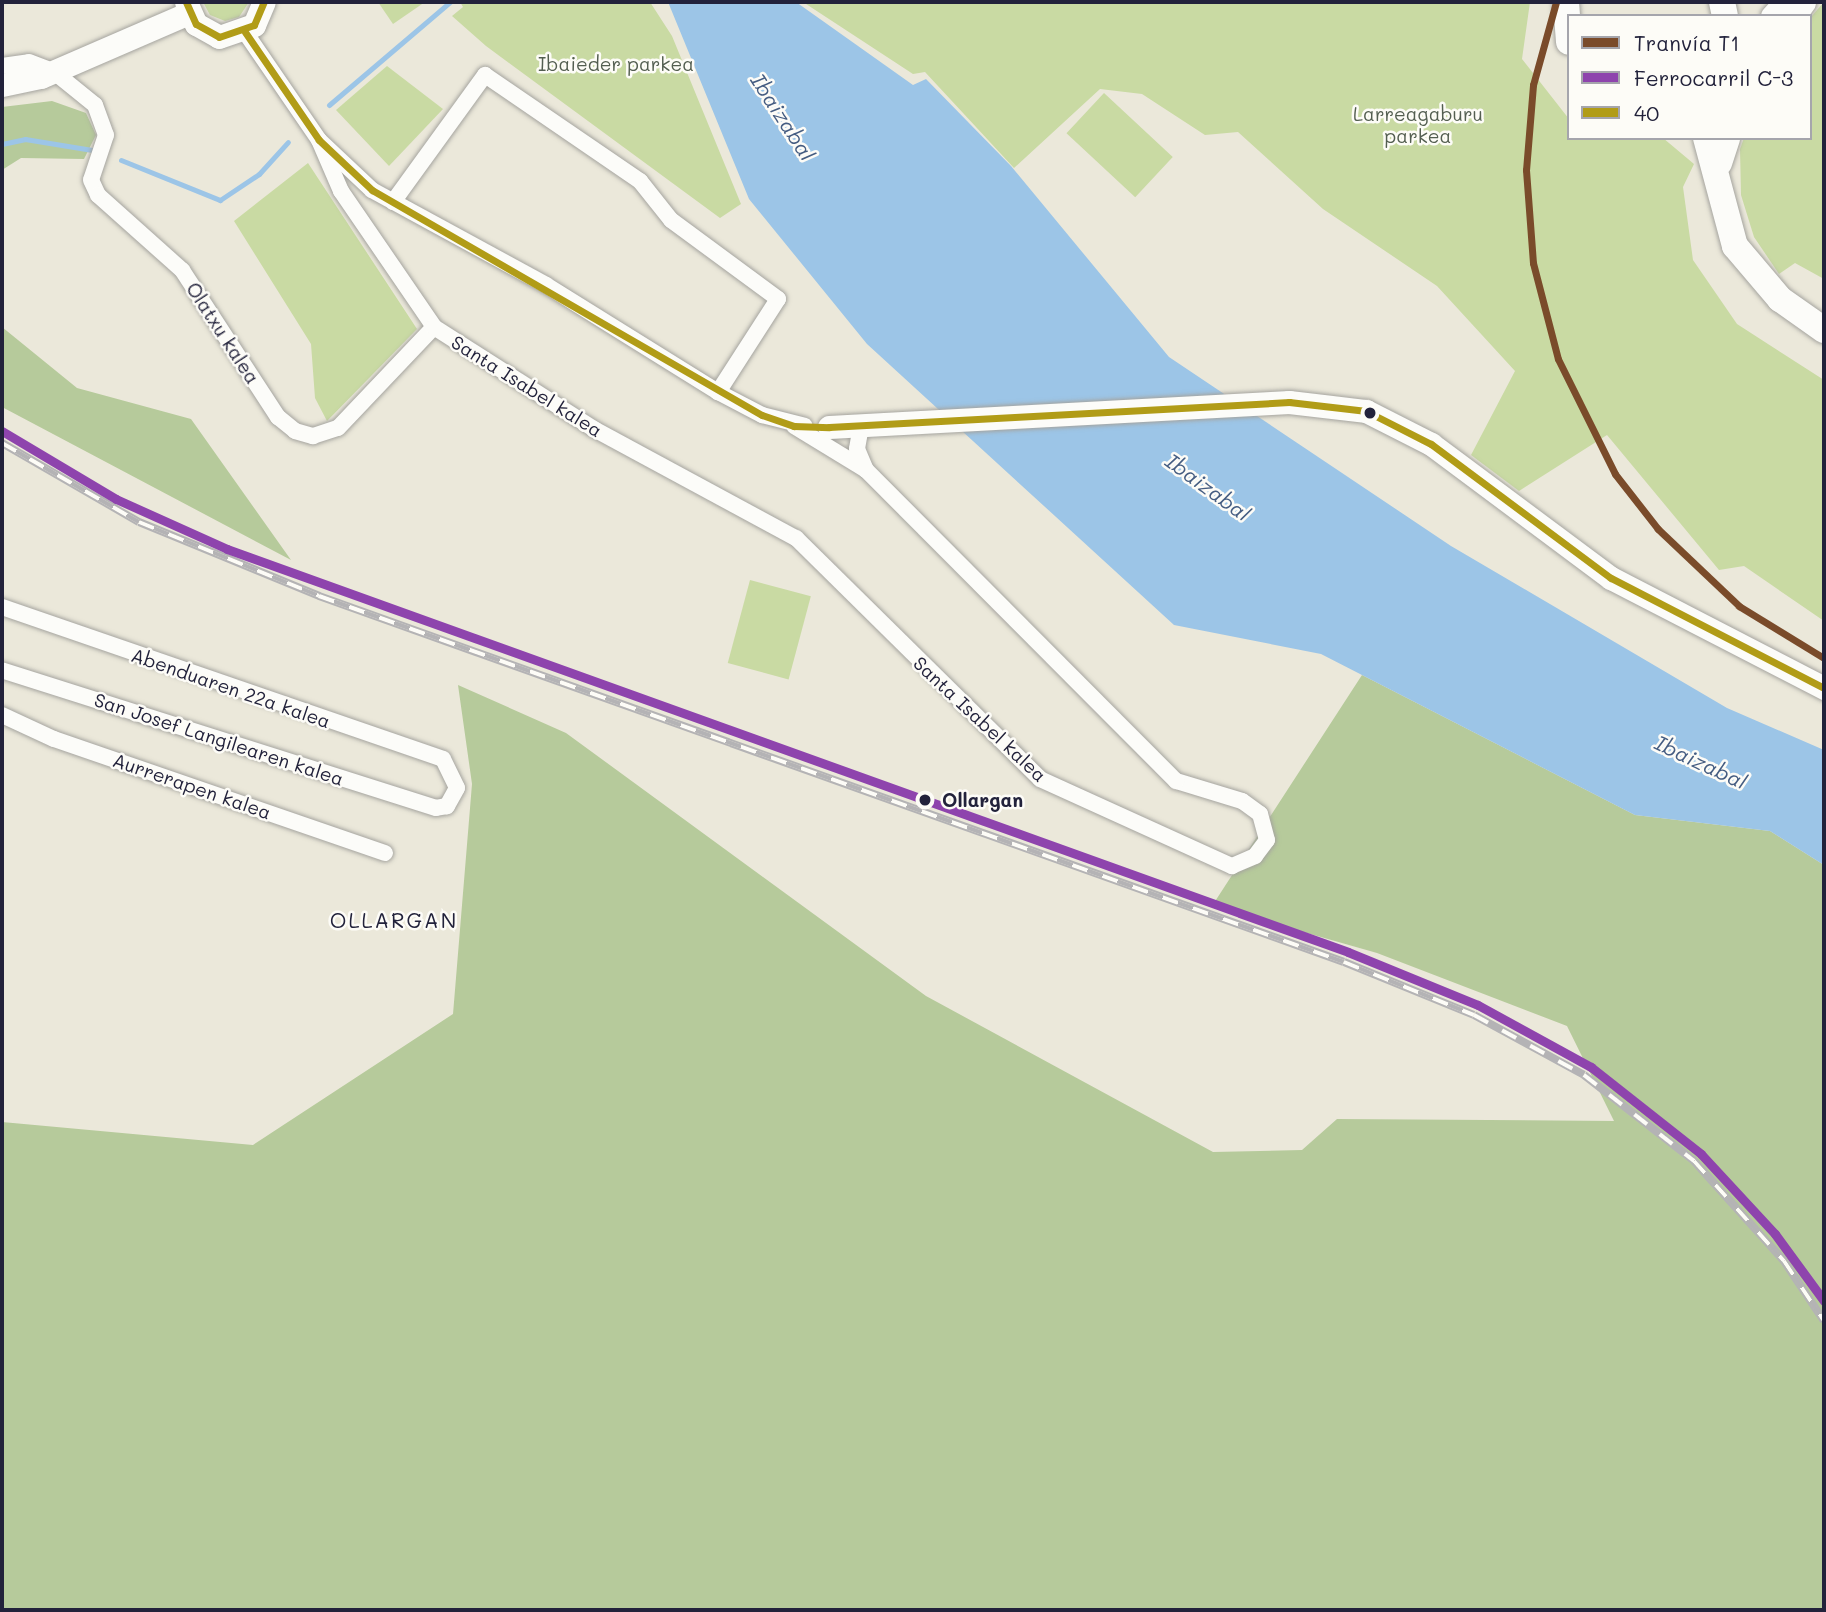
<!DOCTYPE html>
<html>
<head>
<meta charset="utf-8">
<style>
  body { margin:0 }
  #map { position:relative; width:1826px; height:1612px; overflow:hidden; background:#ebe8da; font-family:Mali,sans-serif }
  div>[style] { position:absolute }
  .green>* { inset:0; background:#c9daa3; transform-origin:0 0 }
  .forest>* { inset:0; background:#b6ca9b }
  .water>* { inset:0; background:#9cc5e7 }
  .stream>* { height:5px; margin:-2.5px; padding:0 2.5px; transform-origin:2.5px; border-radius:2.5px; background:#9cc5e7 }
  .roads { filter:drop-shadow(0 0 2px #a5a49f) drop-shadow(0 0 2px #a5a49f) }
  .street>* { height:16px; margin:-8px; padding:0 8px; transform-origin:8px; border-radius:8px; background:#fcfcf9 }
  .secondary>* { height:23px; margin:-11.5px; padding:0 11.5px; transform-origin:11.5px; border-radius:11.5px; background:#fcfcf9 }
  .primary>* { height:26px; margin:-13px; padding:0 13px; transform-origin:13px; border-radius:13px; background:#fcfcf9 }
  .rail>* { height:8px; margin-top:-4px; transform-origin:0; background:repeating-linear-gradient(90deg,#fdfcf7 0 16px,#b4b3b5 0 32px); box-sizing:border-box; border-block:2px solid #b4b3b5 }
  .bus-1>* { height:7px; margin:-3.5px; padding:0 3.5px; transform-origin:3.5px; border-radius:3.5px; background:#b19c17 }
  .rail-1>* { height:9px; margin:-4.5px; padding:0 4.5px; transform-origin:4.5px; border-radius:4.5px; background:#8e44ad }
  .tram-1>* { height:7px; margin:-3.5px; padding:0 3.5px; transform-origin:3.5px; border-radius:3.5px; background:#7a4b2a }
  .dots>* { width:19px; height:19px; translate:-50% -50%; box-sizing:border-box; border:4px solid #fdfcf7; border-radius:50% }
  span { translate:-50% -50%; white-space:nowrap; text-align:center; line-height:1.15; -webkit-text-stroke:5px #fdfcf7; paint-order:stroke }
  .park-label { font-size:19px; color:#535e50 }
  .street-label { font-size:19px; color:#22223b }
  .stop-label { font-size:19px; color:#22223b; font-weight:700 }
  .left { translate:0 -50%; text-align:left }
  .water-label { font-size:21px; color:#455d82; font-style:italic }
  .neighbourhood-label { font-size:21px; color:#22223b; letter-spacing:2px }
  .frame { position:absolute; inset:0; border:4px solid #22223b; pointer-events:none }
  .legend { position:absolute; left:1567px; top:14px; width:245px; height:126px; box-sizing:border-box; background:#fdfcf7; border:2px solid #a5a5ac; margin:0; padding:9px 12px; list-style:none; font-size:21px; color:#22223b }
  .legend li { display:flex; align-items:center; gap:14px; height:35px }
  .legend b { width:35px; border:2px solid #a5a5ac }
</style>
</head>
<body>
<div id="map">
  <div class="green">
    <div style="clip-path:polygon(203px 2px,249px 2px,239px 17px,225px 21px,210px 15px)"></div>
    <div style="clip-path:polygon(378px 2px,425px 2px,393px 24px)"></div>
    <div style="clip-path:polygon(460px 2px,650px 2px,672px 36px,741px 204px,720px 218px,486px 46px,452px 16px,463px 7px)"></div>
    <div style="clip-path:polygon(803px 2px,1530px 2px,1522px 59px,1569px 119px,1569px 138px,1663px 138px,1694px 164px,1683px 187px,1693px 260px,1737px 324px,1824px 380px,1824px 621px,1744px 566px,1719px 570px,1607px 435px,1519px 491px,1471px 455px,1515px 371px,1437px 286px,1323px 209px,1238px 132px,1205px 135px,1142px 94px,1100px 89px,1014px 168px,925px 72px,913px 74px)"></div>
    <div style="clip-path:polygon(1824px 2px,1824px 279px,1795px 263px,1779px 274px,1754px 237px,1741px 195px,1740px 149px,1744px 138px,1810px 138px,1810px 18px)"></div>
    <div style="clip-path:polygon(387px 66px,443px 109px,389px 166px,336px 110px)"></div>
    <div style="left:1104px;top:93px;width:94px;height:55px;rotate:43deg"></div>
    <div style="clip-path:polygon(308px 163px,417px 329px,327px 421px,315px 398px,311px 344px,234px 221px)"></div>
    <div style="left:750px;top:580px;width:63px;height:86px;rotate:15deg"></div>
  </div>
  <div class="forest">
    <div style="clip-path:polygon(52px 101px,86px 113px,96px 135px,84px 159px,21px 158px,2px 170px,2px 107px)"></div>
    <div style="clip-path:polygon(2px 327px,77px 388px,191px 419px,291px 560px,2px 407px)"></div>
    <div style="clip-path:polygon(1362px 675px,1635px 815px,1770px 831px,1824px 865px,1824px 1610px,2px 1610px,2px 1122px,253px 1145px,453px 1014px,472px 784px,458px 685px,566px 733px,926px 996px,1213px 1152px,1302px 1150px,1337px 1119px,1614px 1121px,1567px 1026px,1377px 953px,1212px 906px)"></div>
  </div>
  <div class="water">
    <div style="clip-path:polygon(668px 2px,796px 2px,913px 85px,926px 79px,1011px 166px,1169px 357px,1451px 546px,1727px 708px,1824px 750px,1824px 865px,1770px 831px,1635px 815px,1321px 654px,1174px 625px,867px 344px,749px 199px)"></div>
  </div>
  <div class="stream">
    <div style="left:329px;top:105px;width:159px;rotate:-40.4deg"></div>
    <div style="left:2px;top:144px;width:24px;rotate:-12deg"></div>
    <div style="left:25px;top:139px;width:68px;rotate:9.3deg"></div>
    <div style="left:121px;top:160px;width:107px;rotate:22deg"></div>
    <div style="left:220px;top:200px;width:47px;rotate:-33.7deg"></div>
    <div style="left:259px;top:174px;width:43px;rotate:-47.8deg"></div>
  </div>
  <div class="roads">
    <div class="street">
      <div style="left:245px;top:32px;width:131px;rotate:55.6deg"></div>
      <div style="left:319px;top:140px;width:73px;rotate:43.3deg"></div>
      <div style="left:372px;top:190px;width:198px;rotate:28.6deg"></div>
      <div style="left:546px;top:285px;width:203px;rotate:31.9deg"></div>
      <div style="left:718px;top:392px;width:50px;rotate:27.6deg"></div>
      <div style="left:762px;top:415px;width:44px;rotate:14.3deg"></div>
      <div style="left:2px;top:66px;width:27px;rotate:-8deg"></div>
      <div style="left:29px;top:62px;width:26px;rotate:21deg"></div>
      <div style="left:53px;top:71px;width:54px;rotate:39deg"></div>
      <div style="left:95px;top:105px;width:32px;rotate:70deg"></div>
      <div style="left:106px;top:135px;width:47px;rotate:108.4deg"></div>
      <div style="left:91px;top:180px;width:17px;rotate:65deg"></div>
      <div style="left:98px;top:195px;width:113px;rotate:41.8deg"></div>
      <div style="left:182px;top:270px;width:176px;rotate:56.9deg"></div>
      <div style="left:278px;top:417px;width:22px;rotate:39deg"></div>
      <div style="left:295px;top:431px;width:19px;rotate:16deg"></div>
      <div style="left:313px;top:436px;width:26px;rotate:-18deg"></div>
      <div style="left:338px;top:428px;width:139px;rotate:-46.5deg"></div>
      <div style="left:319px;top:140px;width:56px;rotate:66.7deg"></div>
      <div style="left:341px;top:191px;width:165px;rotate:55.6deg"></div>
      <div style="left:434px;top:327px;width:190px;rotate:32.5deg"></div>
      <div style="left:594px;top:429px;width:230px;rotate:28.4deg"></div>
      <div style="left:796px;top:538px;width:343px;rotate:44.6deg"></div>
      <div style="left:1040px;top:779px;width:211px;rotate:24.4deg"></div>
      <div style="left:1232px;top:866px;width:25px;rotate:-23deg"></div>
      <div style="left:1255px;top:856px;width:20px;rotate:-53deg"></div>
      <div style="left:1267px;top:840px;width:27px;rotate:-105deg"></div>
      <div style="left:1260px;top:814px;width:22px;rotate:-144deg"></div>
      <div style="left:1242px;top:801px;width:69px;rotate:-163.1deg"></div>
      <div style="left:1176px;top:781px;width:439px;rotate:-134.9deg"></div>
      <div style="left:866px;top:470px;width:84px;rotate:-148.6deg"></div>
      <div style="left:393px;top:202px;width:157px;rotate:-54.1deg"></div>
      <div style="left:485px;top:75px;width:188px;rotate:34.4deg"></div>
      <div style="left:640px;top:181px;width:50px;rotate:51.5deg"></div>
      <div style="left:671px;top:220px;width:133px;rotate:36.4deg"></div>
      <div style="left:778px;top:299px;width:111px;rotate:122.8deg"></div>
      <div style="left:861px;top:426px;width:23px;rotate:100deg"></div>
      <div style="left:857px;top:449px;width:23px;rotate:67deg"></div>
      <div style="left:2px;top:607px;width:466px;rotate:19deg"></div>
      <div style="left:443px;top:759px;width:32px;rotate:64deg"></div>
      <div style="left:457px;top:788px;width:21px;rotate:119deg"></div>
      <div style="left:447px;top:806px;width:11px;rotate:170deg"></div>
      <div style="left:436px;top:808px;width:455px;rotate:-162.4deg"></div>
      <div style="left:2px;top:715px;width:57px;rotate:24.8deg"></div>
      <div style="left:54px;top:739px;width:350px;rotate:19deg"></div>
    </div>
    <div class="secondary">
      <div style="left:186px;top:2px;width:24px;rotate:66deg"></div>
      <div style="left:196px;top:24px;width:26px;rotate:29deg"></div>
      <div style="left:219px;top:37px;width:37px;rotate:-19deg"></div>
      <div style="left:254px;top:25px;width:25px;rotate:-67deg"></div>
      <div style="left:1772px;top:16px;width:19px;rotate:-47deg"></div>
      <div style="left:1794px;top:16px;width:17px;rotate:-54deg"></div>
      <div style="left:2px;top:85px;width:40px;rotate:-12deg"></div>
      <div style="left:41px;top:77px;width:161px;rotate:-23.4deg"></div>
      <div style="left:1720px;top:163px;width:26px;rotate:-72deg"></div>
      <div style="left:829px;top:427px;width:461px;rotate:-3.1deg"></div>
      <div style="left:1289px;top:402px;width:78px;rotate:6.7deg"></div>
      <div style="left:1366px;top:411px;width:73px;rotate:26.9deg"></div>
      <div style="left:1431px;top:444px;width:224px;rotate:36.7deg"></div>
      <div style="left:1611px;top:578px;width:240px;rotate:27.3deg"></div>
    </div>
    <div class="primary">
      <div style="left:1566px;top:2px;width:40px;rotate:85.7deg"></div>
      <div style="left:1722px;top:2px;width:14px;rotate:78deg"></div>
      <div style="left:1706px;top:138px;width:112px;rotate:75deg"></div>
      <div style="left:1735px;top:246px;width:70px;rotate:49.7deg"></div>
      <div style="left:1780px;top:299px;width:54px;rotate:35.2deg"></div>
    </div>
  </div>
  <div class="rail">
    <div style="left:2px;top:443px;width:158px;rotate:30deg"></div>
    <div style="left:139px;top:522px;width:195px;rotate:22.3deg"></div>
    <div style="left:319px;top:596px;width:1088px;rotate:19.65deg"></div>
    <div style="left:1344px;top:962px;width:140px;rotate:22.2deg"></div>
    <div style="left:1474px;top:1015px;width:125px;rotate:28.6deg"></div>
    <div style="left:1584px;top:1075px;width:140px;rotate:38deg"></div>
    <div style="left:1694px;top:1161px;width:135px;rotate:48deg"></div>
    <div style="left:1784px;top:1261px;width:72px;rotate:56.3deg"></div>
  </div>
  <div class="bus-1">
    <div style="left:186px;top:2px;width:24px;rotate:66deg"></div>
    <div style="left:196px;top:24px;width:26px;rotate:29deg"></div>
    <div style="left:219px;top:37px;width:37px;rotate:-19deg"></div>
    <div style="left:254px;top:25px;width:25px;rotate:-67deg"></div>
    <div style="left:245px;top:32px;width:131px;rotate:55.6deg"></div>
    <div style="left:319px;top:140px;width:73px;rotate:43.3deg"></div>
    <div style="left:372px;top:190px;width:450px;rotate:30deg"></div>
    <div style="left:762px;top:415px;width:34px;rotate:19deg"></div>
    <div style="left:794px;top:426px;width:35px;rotate:2deg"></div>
    <div style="left:829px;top:427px;width:461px;rotate:-3.1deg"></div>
    <div style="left:1289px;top:402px;width:78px;rotate:6.7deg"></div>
    <div style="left:1366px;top:411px;width:73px;rotate:26.9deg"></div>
    <div style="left:1431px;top:444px;width:224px;rotate:36.7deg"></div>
    <div style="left:1611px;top:578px;width:240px;rotate:27.3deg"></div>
  </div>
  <div class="rail-1">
    <div style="left:2px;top:431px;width:133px;rotate:30.8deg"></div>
    <div style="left:116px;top:499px;width:122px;rotate:24.2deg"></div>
    <div style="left:227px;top:549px;width:1191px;rotate:19.77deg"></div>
    <div style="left:1348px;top:952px;width:140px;rotate:22.2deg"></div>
    <div style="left:1478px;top:1005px;width:129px;rotate:28.8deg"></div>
    <div style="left:1591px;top:1067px;width:140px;rotate:38.3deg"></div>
    <div style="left:1701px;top:1154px;width:109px;rotate:47.2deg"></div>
    <div style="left:1775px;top:1234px;width:83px;rotate:53.8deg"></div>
  </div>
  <div class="tram-1">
    <div style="left:1556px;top:2px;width:86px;rotate:105.5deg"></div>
    <div style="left:1533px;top:85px;width:85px;rotate:94.7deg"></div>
    <div style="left:1526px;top:170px;width:93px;rotate:85.7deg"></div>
    <div style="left:1533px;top:263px;width:99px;rotate:75.4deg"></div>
    <div style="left:1558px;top:359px;width:128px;rotate:63.6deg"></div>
    <div style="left:1615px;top:474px;width:70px;rotate:52deg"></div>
    <div style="left:1658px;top:529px;width:112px;rotate:43.5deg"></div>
    <div style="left:1739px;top:606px;width:100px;rotate:31.5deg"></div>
  </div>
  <div class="dots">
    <div style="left:1370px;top:413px;background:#22223b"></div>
    <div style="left:925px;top:800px;background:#22223b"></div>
  </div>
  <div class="park-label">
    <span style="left:616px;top:64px">Ibaieder parkea</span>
    <span style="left:1418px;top:125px">Larreagaburu<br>parkea</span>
  </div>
  <div class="street-label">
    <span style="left:223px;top:333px;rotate:57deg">Olatxu kalea</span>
    <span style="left:527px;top:386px;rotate:32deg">Santa Isabel kalea</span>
    <span style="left:231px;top:688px;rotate:19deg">Abenduaren 22a kalea</span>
    <span style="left:980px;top:719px;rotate:43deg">Santa Isabel kalea</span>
    <span style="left:219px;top:739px;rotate:18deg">San Josef Langilearen kalea</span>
    <span style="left:192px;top:786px;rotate:19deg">Aurrerapen kalea</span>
  </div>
  <div class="stop-label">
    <span class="left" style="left:942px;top:800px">Ollargan</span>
  </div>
  <div class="water-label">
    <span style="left:783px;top:117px;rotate:57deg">Ibaizabal</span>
    <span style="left:1208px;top:487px;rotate:36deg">Ibaizabal</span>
    <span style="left:1701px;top:762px;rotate:25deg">Ibaizabal</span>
  </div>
  <div class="neighbourhood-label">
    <span style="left:394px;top:920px">OLLARGAN</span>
  </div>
  <div class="frame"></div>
  <ul class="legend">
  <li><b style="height:9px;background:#7a4b2a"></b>Tranvía T1</li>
  <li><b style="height:9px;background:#8e44ad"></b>Ferrocarril C-3</li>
  <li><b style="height:9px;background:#b19c17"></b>40</li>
  </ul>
</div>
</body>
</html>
